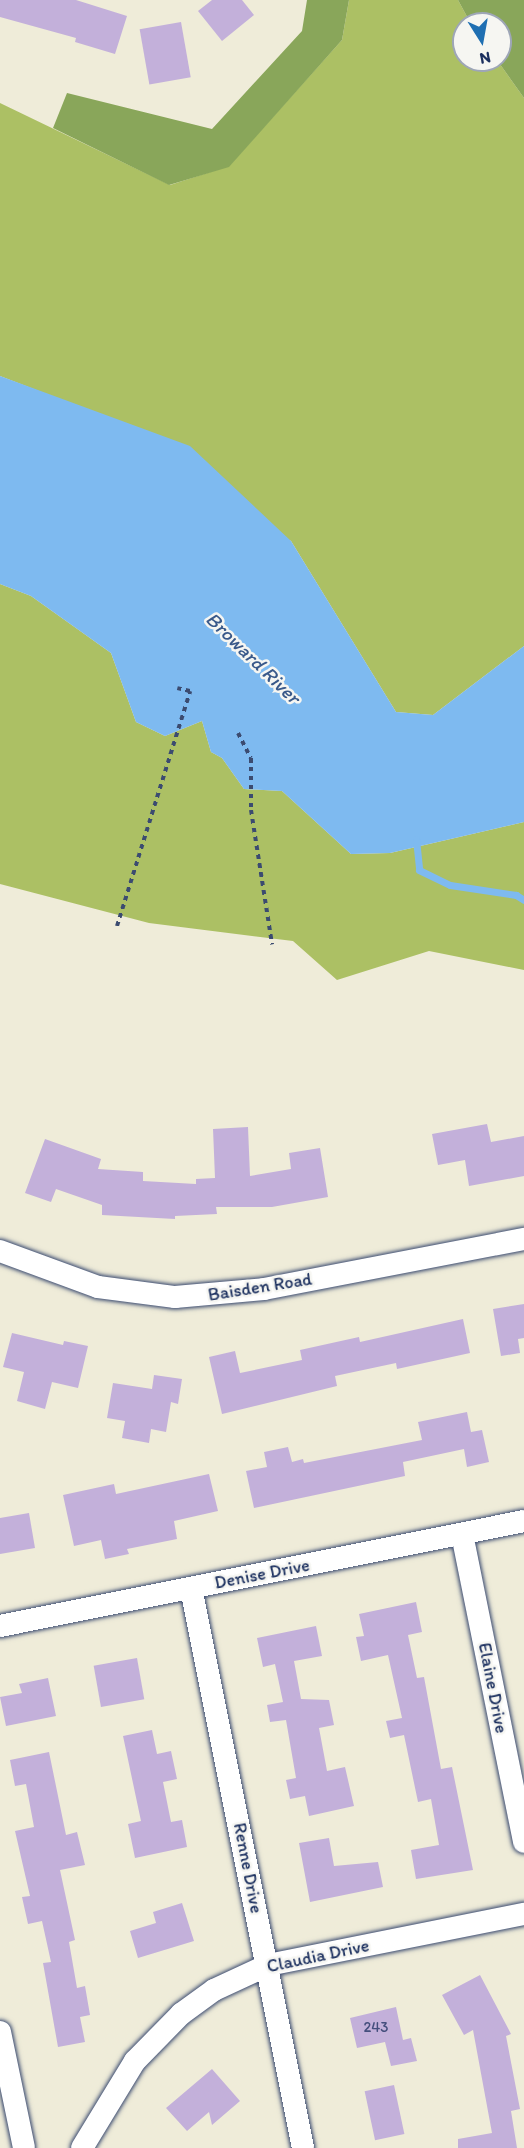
<!DOCTYPE html>
<html>
<head>
<meta charset="utf-8">
<style>
  body { margin:0 }
  #map { position:relative; width:524px; height:2148px; overflow:hidden; background:#efecd9; font-family:Itim,sans-serif }
  div>[style] { position:absolute }
  .green>* { inset:0; background:#acc064 }
  .forest>* { inset:0; background:#89a65a }
  .water>* { inset:0; background:#7ebaf0 }
  .stream>* { height:7px; margin:-3.5px; padding:0 3.5px; transform-origin:3.5px; border-radius:3.5px; background:#7ebaf0 }
  .building>* { inset:0; background:#c3b0da; transform-origin:0 0 }
  .path>* { height:4px; margin-top:-2px; transform-origin:0; background:repeating-linear-gradient(90deg,#3b4b70 0 4.5px,transparent 0 9px) }
  .roads { filter:drop-shadow(0 0 2px #3b4b70) drop-shadow(0 0 2px #3b4b70) }
  .street>* { height:22px; margin:-11px; padding:0 11px; transform-origin:11px; border-radius:11px; background:#fff }
  span { translate:-50% -50%; white-space:nowrap; text-align:center; line-height:1.15; -webkit-text-stroke:5px #f6f6f2; paint-order:stroke }
  .number-label { font-size:15px; color:#454f7d }
  .number-label span { -webkit-text-stroke-width:0 }
  .street-label { font-size:18px; color:#1b2f5e }
  .water-label { font-size:20px; color:#39598a; font-style:italic }
  .north { position:absolute; left:452px; top:12px; width:60px; height:60px; box-sizing:border-box; background:#f6f6f2; border:2px solid #9ea6b7; border-radius:50%; rotate:169deg; font-size:16px; font-weight:700; line-height:24px; text-align:center; color:#1b2f5e }
  .north::after { content:''; display:block; margin:auto; width:21px; height:27px; background:#1f6fb2; clip-path:polygon(50% 0,100% 100%,50% 72%,0 100%) }
</style>
</head>
<body>
<div id="map">
  <div class="green">
    <div style="clip-path:polygon(349px 0,458px 0,471px 24px,464px 24px,464px 60px,497px 60px,524px 98px,524px 646px,433px 715px,396px 712px,291px 541px,49px 395px,0 376px,0 103px,170px 185px,229px 166px,342px 40px)"></div>
    <div style="clip-path:polygon(0 584px,31px 596px,111px 653px,136px 722px,165px 736px,202px 721px,211px 752px,222px 758px,244px 789px,282px 791px,351px 854px,390px 853px,524px 822px,524px 970px,429px 951px,337px 980px,293px 941px,149px 923px,0 884px)"></div>
  </div>
  <div class="forest">
    <div style="clip-path:polygon(307px 0,349px 0,342px 40px,229px 167px,169px 185px,53px 128px,67px 93px,212px 129px,302px 31px)"></div>
    <div style="clip-path:polygon(458px 0,524px 0,524px 98px,497px 60px,500px 24px,471px 24px)"></div>
  </div>
  <div class="water">
    <div style="clip-path:polygon(0 376px,190px 446px,291px 541px,396px 712px,433px 715px,524px 646px,524px 822px,390px 853px,351px 854px,282px 791px,244px 789px,222px 758px,211px 752px,202px 721px,165px 736px,136px 722px,111px 653px,31px 596px,0 584px)"></div>
  </div>
  <div class="stream">
    <div style="left:416px;top:839px;width:31px;rotate:84deg"></div>
    <div style="left:419px;top:870px;width:34px;rotate:26deg"></div>
    <div style="left:450px;top:885px;width:67px;rotate:8.6deg"></div>
    <div style="left:516px;top:895px;width:9px;rotate:32deg"></div>
  </div>
  <div class="building">
    <div style="clip-path:polygon(0 0,76px 0,127px 16px,115px 54px,75px 42px,76px 38px,0 17px)"></div>
    <div style="clip-path:polygon(212px 0,242px 0,254px 15px,222px 41px,198px 11px)"></div>
    <div style="left:181px;top:22px;width:56px;height:42px;rotate:80deg"></div>
    <div style="clip-path:polygon(487px 1124px,491px 1142px,524px 1136px,524px 1176px,469px 1186px,465px 1160px,438px 1165px,432px 1134px)"></div>
    <div style="clip-path:polygon(248px 1127px,250px 1176px,291px 1169px,289px 1153px,320px 1148px,328px 1197px,272px 1207px,216px 1207px,217px 1214px,175px 1216px,175px 1219px,102px 1215px,102px 1205px,56px 1189px,51px 1202px,25px 1193px,45px 1139px,101px 1159px,98px 1169px,143px 1172px,143px 1181px,196px 1184px,196px 1179px,215px 1178px,213px 1129px)"></div>
    <div style="clip-path:polygon(524px 1304px,524px 1338px,518px 1339px,520px 1353px,501px 1356px,493px 1309px)"></div>
    <div style="clip-path:polygon(463px 1319px,470px 1353px,397px 1369px,396px 1363px,335px 1376px,337px 1386px,222px 1414px,209px 1357px,235px 1351px,240px 1373px,302px 1360px,300px 1350px,359px 1337px,360px 1342px)"></div>
    <div style="clip-path:polygon(12px 1333px,63px 1345px,64px 1341px,88px 1346px,78px 1388px,52px 1382px,45px 1409px,17px 1401px,24px 1372px,3px 1367px)"></div>
    <div style="clip-path:polygon(154px 1375px,182px 1379px,178px 1404px,171px 1402px,166px 1432px,151px 1429px,149px 1443px,122px 1438px,125px 1421px,107px 1418px,113px 1383px,152px 1389px)"></div>
    <div style="clip-path:polygon(467px 1412px,471px 1432px,482px 1430px,489px 1462px,467px 1467px,464px 1449px,403px 1462px,405px 1476px,254px 1508px,246px 1471px,267px 1467px,264px 1452px,288px 1447px,292px 1462px,303px 1459px,304px 1463px,422px 1440px,418px 1422px)"></div>
    <div style="clip-path:polygon(209px 1474px,218px 1511px,174px 1521px,177px 1539px,127px 1549px,129px 1554px,105px 1559px,101px 1540px,74px 1546px,63px 1495px,114px 1484px,116px 1494px)"></div>
    <div style="clip-path:polygon(29px 1513px,35px 1548px,0 1554px,0 1518px)"></div>
    <div style="clip-path:polygon(416px 1602px,422px 1632px,408px 1635px,417px 1678px,424px 1677px,441px 1769px,452px 1767px,473px 1870px,416px 1879px,411px 1850px,439px 1845px,431px 1799px,418px 1802px,404px 1735px,390px 1738px,386px 1721px,402px 1718px,388px 1655px,361px 1661px,356px 1637px,364px 1636px,359px 1614px)"></div>
    <div style="clip-path:polygon(316px 1626px,322px 1656px,294px 1661px,301px 1699px,329px 1700px,334px 1725px,319px 1728px,327px 1771px,345px 1767px,354px 1806px,309px 1816px,305px 1796px,290px 1799px,286px 1780px,296px 1778px,286px 1720px,270px 1722px,267px 1705px,283px 1702px,275px 1664px,263px 1667px,257px 1638px)"></div>
    <div style="left:137px;top:1658px;width:42px;height:44px;rotate:80deg"></div>
    <div style="clip-path:polygon(48px 1678px,56px 1716px,6px 1726px,0 1697px,22px 1693px,19px 1684px)"></div>
    <div style="clip-path:polygon(152px 1730px,157px 1754px,171px 1751px,177px 1779px,163px 1782px,171px 1822px,182px 1820px,187px 1847px,135px 1858px,128px 1824px,141px 1821px,123px 1736px)"></div>
    <div style="clip-path:polygon(49px 1752px,66px 1835px,77px 1832px,85px 1865px,60px 1870px,75px 1940px,69px 1942px,77px 1988px,85px 1986px,90px 2015px,80px 2017px,85px 2042px,58px 2047px,43px 1963px,51px 1962px,42px 1921px,28px 1924px,22px 1897px,30px 1896px,15px 1831px,34px 1827px,26px 1784px,15px 1786px,10px 1760px)"></div>
    <div style="clip-path:polygon(329px 1838px,334px 1866px,378px 1862px,383px 1887px,310px 1902px,299px 1843px)"></div>
    <div style="clip-path:polygon(182px 1903px,194px 1941px,138px 1958px,130px 1931px,156px 1923px,153px 1912px)"></div>
    <div style="clip-path:polygon(480px 1975px,511px 2034px,506px 2036px,520px 2109px,511px 2111px,517px 2148px,458px 2148px,458px 2139px,492px 2133px,473px 2030px,464px 2035px,442px 1995px)"></div>
    <div style="clip-path:polygon(396px 2007px,403px 2040px,411px 2038px,417px 2061px,391px 2066px,385px 2042px,357px 2048px,350px 2018px)"></div>
    <div style="clip-path:polygon(212px 2069px,240px 2101px,212px 2125px,209px 2112px,187px 2131px,166px 2108px)"></div>
    <div style="left:394px;top:2085px;width:50px;height:30px;rotate:78deg"></div>
  </div>
  <div class="path">
    <div style="left:238px;top:733px;width:28px;rotate:63deg"></div>
    <div style="left:251px;top:758px;width:52px;rotate:90deg"></div>
    <div style="left:251px;top:810px;width:136px;rotate:81.1deg"></div>
    <div style="left:117px;top:926px;width:246px;rotate:-72.7deg"></div>
    <div style="left:190px;top:691px;width:13px;rotate:-167deg"></div>
  </div>
  <div class="roads">
    <div class="street">
      <div style="left:0;top:1251px;width:104px;rotate:20.2deg"></div>
      <div style="left:98px;top:1287px;width:78px;rotate:7.4deg"></div>
      <div style="left:175px;top:1297px;width:89px;rotate:-5.1deg"></div>
      <div style="left:264px;top:1289px;width:265px;rotate:-10.9deg"></div>
      <div style="left:462px;top:1534px;width:314px;rotate:78.6deg"></div>
      <div style="left:191px;top:1588px;width:571px;rotate:78.69deg"></div>
      <div style="left:0;top:1626px;width:534px;rotate:-11.33deg"></div>
      <div style="left:0;top:2032px;width:118px;rotate:78.3deg"></div>
      <div style="left:82px;top:2148px;width:102px;rotate:-58.7deg"></div>
      <div style="left:135px;top:2061px;width:66px;rotate:-45.6deg"></div>
      <div style="left:181px;top:2014px;width:41px;rotate:-36deg"></div>
      <div style="left:214px;top:1990px;width:60px;rotate:-24.8deg"></div>
      <div style="left:268px;top:1965px;width:261px;rotate:-11.3deg"></div>
    </div>
  </div>
  <div class="number-label">
    <span style="left:376px;top:2028px">243</span>
  </div>
  <div class="street-label">
    <span style="left:260px;top:1287px;rotate:-9deg">Baisden Road</span>
    <span style="left:262px;top:1574px;rotate:-11deg">Denise Drive</span>
    <span style="left:493px;top:1688px;rotate:79deg">Elaine Drive</span>
    <span style="left:248px;top:1868px;rotate:79deg">Renne Drive</span>
    <span style="left:318px;top:1956px;rotate:-12deg">Claudia Drive</span>
  </div>
  <div class="water-label">
    <span style="left:253px;top:658px;rotate:44deg">Broward River</span>
  </div>
  <div class="north">N</div>
</div>
</body>
</html>
